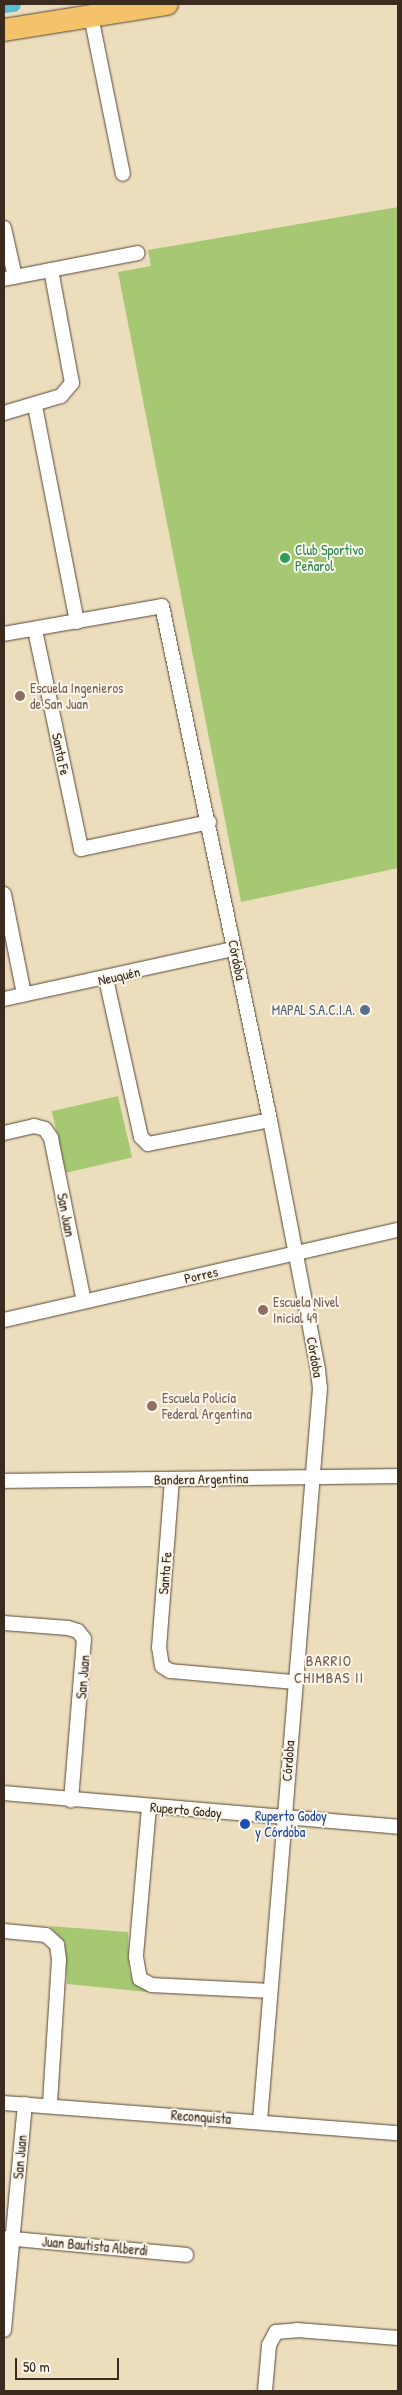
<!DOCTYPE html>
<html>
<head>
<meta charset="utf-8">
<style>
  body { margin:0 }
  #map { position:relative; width:402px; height:2395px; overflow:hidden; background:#ecdebc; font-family:"Patrick Hand",sans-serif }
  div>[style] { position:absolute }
  .green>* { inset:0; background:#a6c872; transform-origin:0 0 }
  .canal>* { height:15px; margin:-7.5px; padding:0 7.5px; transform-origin:7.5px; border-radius:7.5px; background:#56bdd4 }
  .roads { filter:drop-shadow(0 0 1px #564536) drop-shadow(0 0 1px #564536) }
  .street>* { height:14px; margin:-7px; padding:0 7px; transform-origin:7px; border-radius:7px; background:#fff }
  .primary>* { height:22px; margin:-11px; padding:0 11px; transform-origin:11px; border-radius:11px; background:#f3c26a }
  .dots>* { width:14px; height:14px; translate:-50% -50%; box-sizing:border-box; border:2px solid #fbf7ec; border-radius:50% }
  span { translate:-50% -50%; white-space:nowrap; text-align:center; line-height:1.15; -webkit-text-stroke:4px #fbf7ec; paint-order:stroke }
  .leisure-label { font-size:14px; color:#27864d }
  .left { translate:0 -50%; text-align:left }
  .education-label { font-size:14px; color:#785e54 }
  .street-label { font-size:14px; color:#3b2a1e }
  .service-label { font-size:14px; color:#4e5e75 }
  .right { translate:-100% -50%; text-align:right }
  .transit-label { font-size:14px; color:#164399 }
  .neighbourhood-label { font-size:15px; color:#725649; letter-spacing:1px }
  .frame { position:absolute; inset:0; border:5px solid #3b2a1e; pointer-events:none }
  .scale { position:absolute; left:15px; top:2358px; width:104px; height:22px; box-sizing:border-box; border:2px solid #3b2a1e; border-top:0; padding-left:6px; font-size:15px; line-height:18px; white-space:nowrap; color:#3b2a1e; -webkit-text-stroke:4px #fbf7ec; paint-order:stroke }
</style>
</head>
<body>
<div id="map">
  <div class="green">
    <div style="clip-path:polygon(398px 207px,398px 868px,241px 902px,118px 272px,151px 266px,148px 250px)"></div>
    <div style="left:118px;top:1096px;width:63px;height:68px;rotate:77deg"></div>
    <div style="clip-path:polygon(49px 1926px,128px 1932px,129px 1970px,132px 1980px,147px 1988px,147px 1992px,67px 1984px,65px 1942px)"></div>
  </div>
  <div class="canal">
    <div style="left:4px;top:5px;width:9px;rotate:-6deg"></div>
  </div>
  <div class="roads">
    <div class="street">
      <div style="left:91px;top:16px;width:161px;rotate:78.6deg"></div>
      <div style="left:4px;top:228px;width:50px;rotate:77.3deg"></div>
      <div style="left:4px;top:279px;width:136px;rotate:-11deg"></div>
      <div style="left:35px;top:406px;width:220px;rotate:79deg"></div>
      <div style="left:4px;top:413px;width:59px;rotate:-16.6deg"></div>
      <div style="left:61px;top:396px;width:17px;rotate:-50deg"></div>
      <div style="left:72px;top:383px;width:115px;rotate:-100.5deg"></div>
      <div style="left:35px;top:630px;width:224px;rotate:78.1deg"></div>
      <div style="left:81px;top:849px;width:131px;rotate:-11.9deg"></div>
      <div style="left:4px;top:634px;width:160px;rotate:-10deg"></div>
      <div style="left:162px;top:606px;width:525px;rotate:78.13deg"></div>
      <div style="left:270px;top:1120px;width:255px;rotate:79.1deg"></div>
      <div style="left:318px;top:1370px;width:18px;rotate:84deg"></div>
      <div style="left:320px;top:1388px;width:735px;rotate:94.68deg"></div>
      <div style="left:4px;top:894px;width:102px;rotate:78.7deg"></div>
      <div style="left:106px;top:979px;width:162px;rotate:77.5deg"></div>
      <div style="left:141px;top:1137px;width:10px;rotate:45deg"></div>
      <div style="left:148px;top:1144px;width:124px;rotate:-11.1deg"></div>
      <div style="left:4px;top:999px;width:235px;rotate:-12.3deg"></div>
      <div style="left:4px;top:1133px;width:31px;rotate:-13deg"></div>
      <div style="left:34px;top:1126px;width:11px;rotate:15deg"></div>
      <div style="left:45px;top:1129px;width:11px;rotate:56deg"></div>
      <div style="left:51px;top:1138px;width:166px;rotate:78.6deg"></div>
      <div style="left:4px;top:1320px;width:404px;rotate:-12.9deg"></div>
      <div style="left:172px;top:1479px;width:169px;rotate:94.4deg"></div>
      <div style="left:159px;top:1647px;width:19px;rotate:81deg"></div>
      <div style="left:162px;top:1666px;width:9px;rotate:32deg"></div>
      <div style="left:170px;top:1671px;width:124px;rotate:5.1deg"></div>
      <div style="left:4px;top:1481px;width:394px;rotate:-0.7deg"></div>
      <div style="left:4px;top:1623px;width:64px;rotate:4.5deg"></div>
      <div style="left:68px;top:1628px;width:10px;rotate:17deg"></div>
      <div style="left:78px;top:1631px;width:10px;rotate:53deg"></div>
      <div style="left:84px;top:1639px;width:162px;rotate:94.6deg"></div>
      <div style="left:4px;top:1793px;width:395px;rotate:4.9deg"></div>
      <div style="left:149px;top:1807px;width:151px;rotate:95deg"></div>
      <div style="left:136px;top:1957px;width:22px;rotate:80deg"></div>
      <div style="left:140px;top:1979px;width:13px;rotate:27deg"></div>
      <div style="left:152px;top:1985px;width:118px;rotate:2.9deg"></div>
      <div style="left:4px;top:1931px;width:42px;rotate:5.4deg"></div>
      <div style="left:46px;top:1935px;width:15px;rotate:42deg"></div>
      <div style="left:57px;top:1945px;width:15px;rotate:82deg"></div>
      <div style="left:59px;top:1960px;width:145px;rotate:93.6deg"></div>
      <div style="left:4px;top:2103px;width:395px;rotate:4.4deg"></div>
      <div style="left:4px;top:2238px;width:183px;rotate:5.3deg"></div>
      <div style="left:4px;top:2330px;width:227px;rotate:-84.7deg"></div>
      <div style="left:265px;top:2391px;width:46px;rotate:-85deg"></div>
      <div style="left:269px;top:2345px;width:15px;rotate:-62deg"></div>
      <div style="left:276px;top:2332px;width:21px;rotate:-5deg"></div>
      <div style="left:297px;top:2330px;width:101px;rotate:4.5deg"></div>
    </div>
    <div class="primary">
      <div style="left:4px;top:30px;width:165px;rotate:-9.1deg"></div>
    </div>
  </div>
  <div class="dots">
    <div style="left:285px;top:558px;background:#2e9e5b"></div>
    <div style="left:20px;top:696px;background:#8d6e63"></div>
    <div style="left:365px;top:1010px;background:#5c6f8a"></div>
    <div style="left:263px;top:1310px;background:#8d6e63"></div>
    <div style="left:152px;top:1406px;background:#8d6e63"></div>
    <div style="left:245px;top:1824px;background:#1a4fb4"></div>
  </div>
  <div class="leisure-label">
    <span class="left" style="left:295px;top:558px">Club Sportivo<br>Peñarol</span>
  </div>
  <div class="education-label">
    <span class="left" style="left:30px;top:696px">Escuela Ingenieros<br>de San Juan</span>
    <span class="left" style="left:273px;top:1310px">Escuela Nivel<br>Inicial 49</span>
    <span class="left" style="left:162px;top:1406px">Escuela Policía<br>Federal Argentina</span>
  </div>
  <div class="street-label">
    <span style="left:61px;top:754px;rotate:78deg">Santa Fe</span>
    <span style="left:237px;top:960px;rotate:78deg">Córdoba</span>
    <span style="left:119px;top:976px;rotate:-13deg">Neuquén</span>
    <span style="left:66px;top:1215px;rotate:79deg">San Juan</span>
    <span style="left:201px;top:1275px;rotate:-13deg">Porres</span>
    <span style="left:315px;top:1357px;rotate:80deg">Córdoba</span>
    <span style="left:201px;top:1479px;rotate:-1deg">Bandera Argentina</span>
    <span style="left:165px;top:1573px;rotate:-85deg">Santa Fe</span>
    <span style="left:83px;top:1677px;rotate:-85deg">San Juan</span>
    <span style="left:288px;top:1761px;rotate:-86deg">Córdoba</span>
    <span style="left:186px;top:1810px;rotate:5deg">Ruperto Godoy</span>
    <span style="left:201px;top:2117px;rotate:4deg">Reconquista</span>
    <span style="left:20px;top:2157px;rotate:-85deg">San Juan</span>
    <span style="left:95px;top:2246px;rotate:5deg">Juan Bautista Alberdi</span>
  </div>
  <div class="service-label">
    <span class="right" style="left:355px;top:1010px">MAPAL S.A.C.I.A.</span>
  </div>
  <div class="transit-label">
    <span class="left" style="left:255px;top:1824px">Ruperto Godoy<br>y Córdoba</span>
  </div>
  <div class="neighbourhood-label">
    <span style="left:329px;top:1669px">BARRIO<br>CHIMBAS II</span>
  </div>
  <div class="frame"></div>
  <div class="scale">50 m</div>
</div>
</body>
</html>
